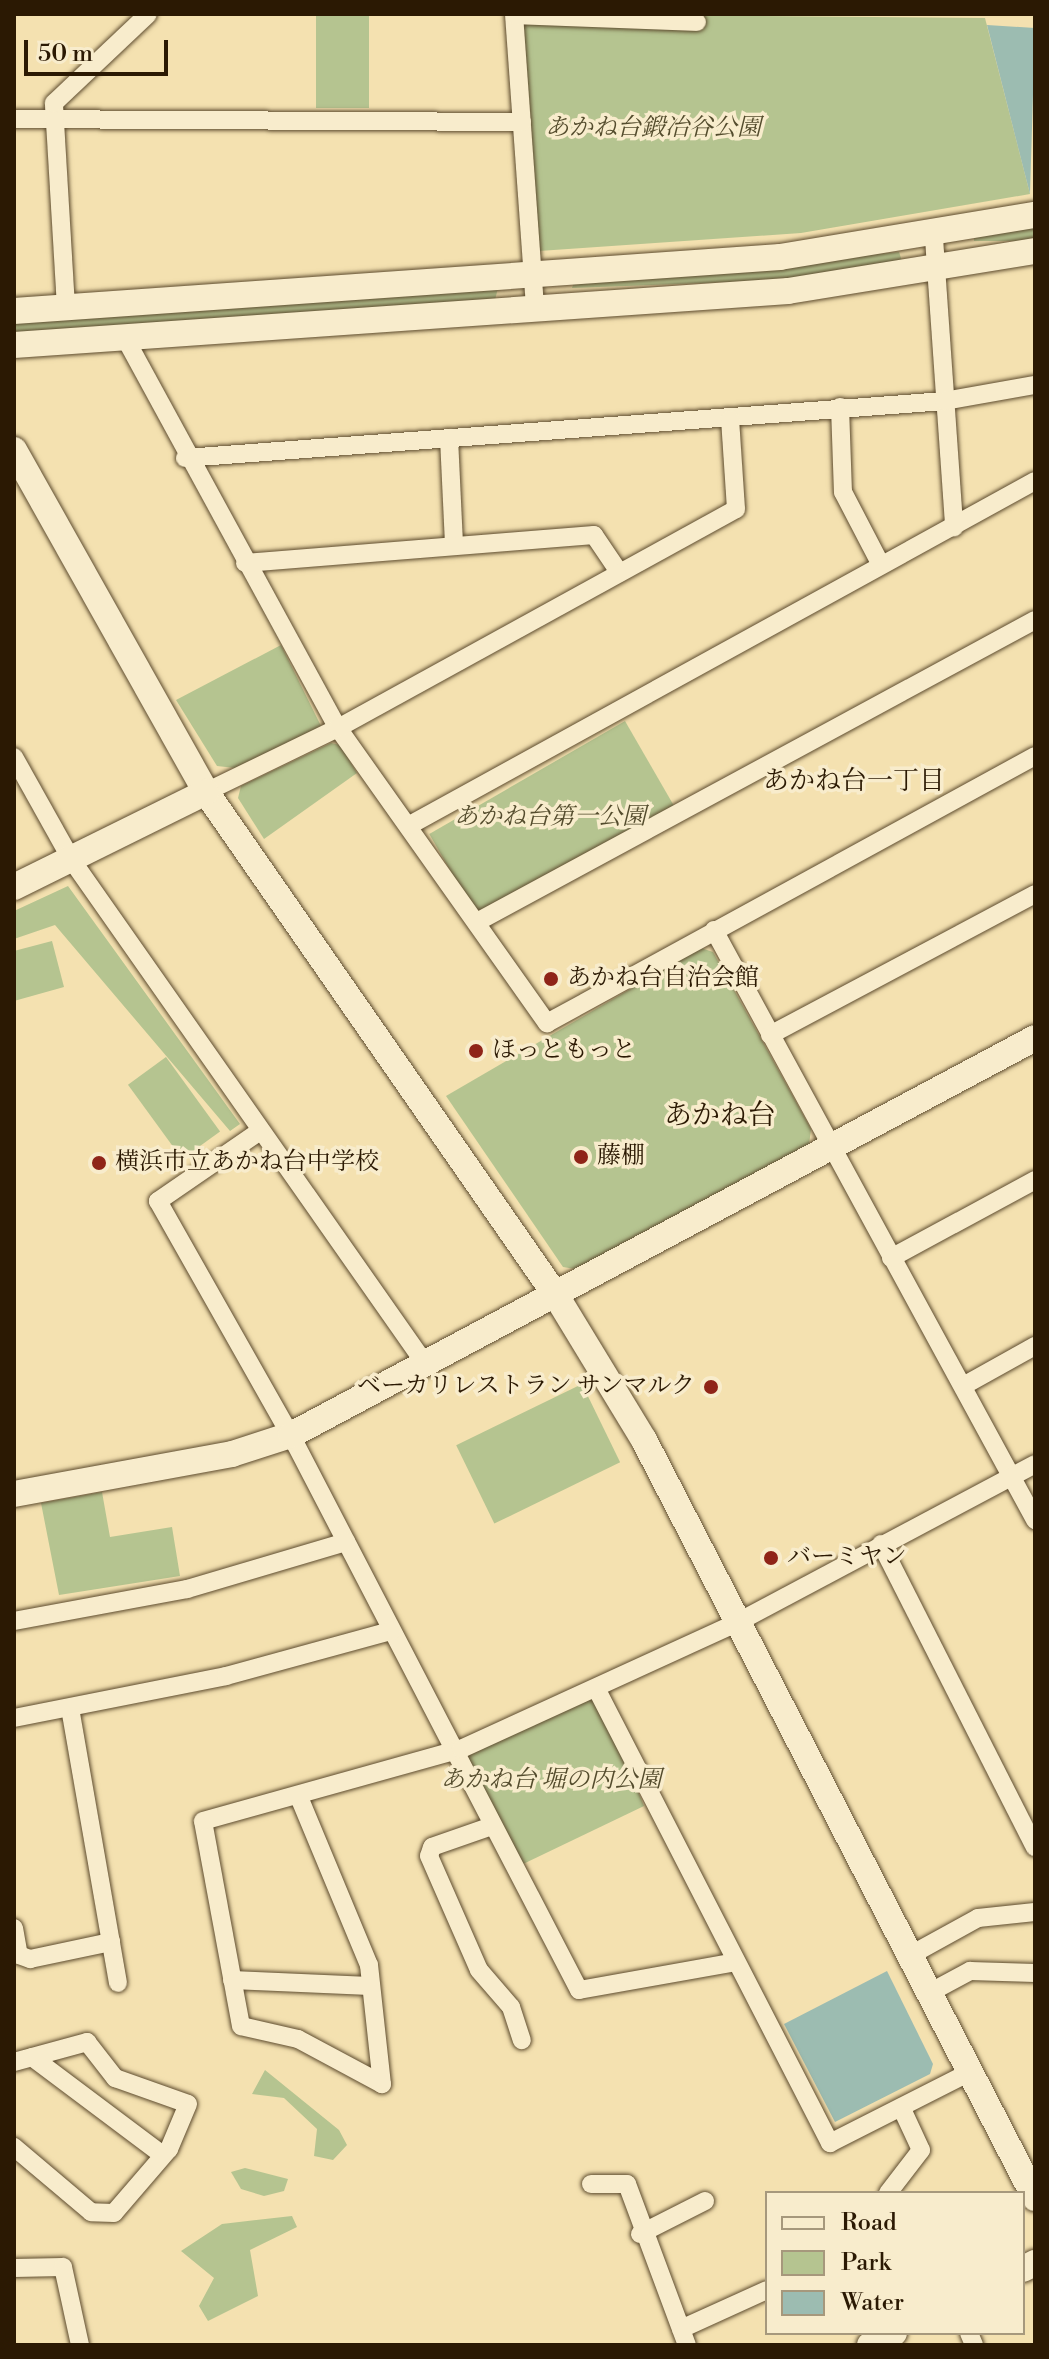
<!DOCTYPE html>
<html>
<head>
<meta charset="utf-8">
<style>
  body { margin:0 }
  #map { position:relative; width:1049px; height:2359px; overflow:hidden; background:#f4e1b0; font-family:"Libre Bodoni","Noto Serif JP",serif }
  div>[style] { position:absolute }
  .green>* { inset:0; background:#b5c490; transform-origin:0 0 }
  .water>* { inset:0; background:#9cbcb1 }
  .roads { filter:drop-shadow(0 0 2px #5d4b2e) drop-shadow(0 0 2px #5d4b2e) }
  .street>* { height:18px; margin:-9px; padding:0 9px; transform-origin:9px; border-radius:9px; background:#f8eccc }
  .secondary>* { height:26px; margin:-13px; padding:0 13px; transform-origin:13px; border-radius:13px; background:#f8eccc }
  .dots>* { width:22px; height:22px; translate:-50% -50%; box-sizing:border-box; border:4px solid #f8eccc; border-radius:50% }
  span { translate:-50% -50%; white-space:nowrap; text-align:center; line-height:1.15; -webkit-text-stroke:7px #f8eccc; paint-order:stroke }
  .park-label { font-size:24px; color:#544c2d; font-style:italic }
  .poi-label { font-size:24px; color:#2b1903 }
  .left { translate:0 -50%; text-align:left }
  .right { translate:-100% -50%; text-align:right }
  .neighbourhood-label { font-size:26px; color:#2b1903 }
  .quarter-label { font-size:28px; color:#2b1903 }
  .frame { position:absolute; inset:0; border:16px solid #2b1903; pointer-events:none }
  .legend { position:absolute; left:765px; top:2191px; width:260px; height:144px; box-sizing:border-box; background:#f8eccc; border:2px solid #a6987c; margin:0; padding:10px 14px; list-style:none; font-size:24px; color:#2b1903 }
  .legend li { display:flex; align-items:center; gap:16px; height:40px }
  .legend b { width:40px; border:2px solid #a6987c }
  .scale { position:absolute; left:24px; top:40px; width:144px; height:36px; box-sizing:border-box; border:4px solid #2b1903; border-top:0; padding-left:10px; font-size:24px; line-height:28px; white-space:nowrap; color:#2b1903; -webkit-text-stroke:6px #f8eccc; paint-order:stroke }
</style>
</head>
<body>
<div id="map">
  <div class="green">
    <div style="left:316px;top:14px;width:53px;height:94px"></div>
    <div style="clip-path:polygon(522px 14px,985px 18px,1030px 194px,801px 233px,539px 251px)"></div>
    <div style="left:1035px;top:226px;width:15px;height:61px;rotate:90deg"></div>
    <div style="clip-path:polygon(899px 252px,903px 264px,811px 279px,572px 288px,574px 282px)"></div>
    <div style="clip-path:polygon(498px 288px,495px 300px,14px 335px,14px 321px)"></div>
    <div style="clip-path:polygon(281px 645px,322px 728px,235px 768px,217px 766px,176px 700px)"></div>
    <div style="left:625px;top:721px;width:99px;height:226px;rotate:60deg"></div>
    <div style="clip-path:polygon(331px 743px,340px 745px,357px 773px,264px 839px,238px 798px,241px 786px)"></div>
    <div style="clip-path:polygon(68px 886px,240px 1124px,230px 1131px,55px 925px,14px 939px,14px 911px)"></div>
    <div style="clip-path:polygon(52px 941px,64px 987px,14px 1001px,14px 951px)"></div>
    <div style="clip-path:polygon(701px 948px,713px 952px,811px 1129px,809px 1145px,581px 1270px,563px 1267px,446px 1096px)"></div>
    <div style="left:166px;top:1057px;width:92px;height:47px;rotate:54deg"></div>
    <div style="left:582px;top:1384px;width:87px;height:140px;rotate:64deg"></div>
    <div style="clip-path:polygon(102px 1492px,110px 1537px,172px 1527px,180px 1576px,59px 1595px,41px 1503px)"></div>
    <div style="clip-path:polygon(599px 1694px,644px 1806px,521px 1865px,461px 1749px)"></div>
    <div style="clip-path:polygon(265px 2070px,339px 2130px,347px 2145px,333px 2160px,314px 2156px,317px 2129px,284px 2098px,252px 2094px)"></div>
    <div style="clip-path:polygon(245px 2168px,288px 2179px,284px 2191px,264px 2196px,241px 2189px,231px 2172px)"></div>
    <div style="clip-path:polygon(292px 2216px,297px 2227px,250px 2250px,258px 2296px,208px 2321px,199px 2306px,214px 2278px,181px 2251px,222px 2224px)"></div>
  </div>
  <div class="water">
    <div style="clip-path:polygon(987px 25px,1035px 28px,1030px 194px,1021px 159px)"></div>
    <div style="clip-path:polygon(887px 1971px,933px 2064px,930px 2074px,835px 2122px,784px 2024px)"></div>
  </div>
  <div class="roads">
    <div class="street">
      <div style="left:514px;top:14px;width:296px;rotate:85.9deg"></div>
      <div style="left:515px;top:15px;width:182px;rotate:2.2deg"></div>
      <div style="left:14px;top:119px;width:508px;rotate:0.34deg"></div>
      <div style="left:934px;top:238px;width:290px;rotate:86deg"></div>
      <div style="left:66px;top:307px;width:204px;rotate:-93.4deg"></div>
      <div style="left:54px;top:103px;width:129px;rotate:-43.4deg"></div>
      <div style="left:124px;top:336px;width:447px;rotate:61.4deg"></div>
      <div style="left:338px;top:728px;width:362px;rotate:54.7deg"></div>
      <div style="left:547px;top:1023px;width:556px;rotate:-28.68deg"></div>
      <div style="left:840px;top:407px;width:85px;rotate:88deg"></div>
      <div style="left:843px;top:492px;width:82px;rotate:62.5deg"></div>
      <div style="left:449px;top:438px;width:107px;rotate:87.3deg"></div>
      <div style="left:185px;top:458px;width:761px;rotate:-4.29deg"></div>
      <div style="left:944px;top:401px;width:92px;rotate:-10deg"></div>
      <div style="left:245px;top:563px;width:350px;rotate:-4.6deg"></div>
      <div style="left:594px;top:535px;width:45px;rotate:56deg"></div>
      <div style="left:14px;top:757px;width:117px;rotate:60.8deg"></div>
      <div style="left:71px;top:859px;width:618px;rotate:54.95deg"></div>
      <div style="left:206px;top:792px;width:147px;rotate:-25.9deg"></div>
      <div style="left:338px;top:728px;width:454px;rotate:-28.8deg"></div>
      <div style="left:736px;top:509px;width:90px;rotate:-93.8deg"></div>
      <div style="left:410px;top:825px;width:713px;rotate:-28.83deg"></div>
      <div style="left:477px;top:922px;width:634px;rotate:-28.42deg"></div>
      <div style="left:714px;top:930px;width:672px;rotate:61.45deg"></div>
      <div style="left:770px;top:1035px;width:300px;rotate:-28deg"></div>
      <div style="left:260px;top:1131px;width:124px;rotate:145.5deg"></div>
      <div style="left:158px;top:1201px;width:280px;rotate:60.5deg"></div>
      <div style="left:296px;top:1445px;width:614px;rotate:62.56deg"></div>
      <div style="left:579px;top:1990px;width:159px;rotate:-10.1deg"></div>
      <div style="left:891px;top:1258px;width:164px;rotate:-28.4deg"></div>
      <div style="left:963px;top:1386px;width:82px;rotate:-29.1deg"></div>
      <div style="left:881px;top:1544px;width:340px;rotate:63.1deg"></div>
      <div style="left:14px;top:1621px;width:176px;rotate:-10.5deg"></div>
      <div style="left:187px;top:1589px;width:166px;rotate:-16.5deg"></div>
      <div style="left:596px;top:1688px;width:512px;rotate:62.78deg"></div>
      <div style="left:830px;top:2143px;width:157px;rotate:-26.9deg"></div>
      <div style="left:70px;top:1708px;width:279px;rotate:80.1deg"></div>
      <div style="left:14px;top:1718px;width:216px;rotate:-11.2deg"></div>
      <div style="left:226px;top:1676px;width:171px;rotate:-15.3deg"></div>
      <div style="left:299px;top:1797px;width:182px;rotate:67.4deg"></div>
      <div style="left:369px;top:1965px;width:120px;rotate:83.8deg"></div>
      <div style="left:489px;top:1827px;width:60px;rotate:160.7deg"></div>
      <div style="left:432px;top:1847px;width:9px;rotate:108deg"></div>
      <div style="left:429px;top:1856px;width:124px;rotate:66.3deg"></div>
      <div style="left:479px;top:1970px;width:49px;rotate:49.1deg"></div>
      <div style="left:511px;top:2007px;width:35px;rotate:72deg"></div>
      <div style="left:14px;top:1928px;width:27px;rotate:80deg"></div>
      <div style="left:19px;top:1955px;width:12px;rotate:20deg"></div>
      <div style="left:30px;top:1959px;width:83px;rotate:-11.9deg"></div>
      <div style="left:909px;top:1956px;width:79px;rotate:-28.8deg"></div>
      <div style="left:978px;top:1918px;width:57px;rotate:-6deg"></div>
      <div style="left:232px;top:1980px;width:138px;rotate:2.5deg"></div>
      <div style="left:929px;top:1993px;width:47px;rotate:-28.2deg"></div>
      <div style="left:970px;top:1971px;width:65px;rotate:1.8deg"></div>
      <div style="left:32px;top:2057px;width:160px;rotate:36.9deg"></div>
      <div style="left:14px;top:2062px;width:76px;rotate:-15.3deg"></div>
      <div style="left:87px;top:2042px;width:46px;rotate:52.1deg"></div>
      <div style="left:115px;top:2078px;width:77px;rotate:19.6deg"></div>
      <div style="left:188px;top:2104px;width:49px;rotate:112.9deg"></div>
      <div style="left:169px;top:2149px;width:84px;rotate:130.7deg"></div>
      <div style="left:114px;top:2213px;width:23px;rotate:-178deg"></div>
      <div style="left:91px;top:2212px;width:101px;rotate:-139.8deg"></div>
      <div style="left:382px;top:2084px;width:95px;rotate:-151.8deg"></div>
      <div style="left:298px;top:2039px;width:58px;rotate:-167.2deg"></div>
      <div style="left:241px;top:2026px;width:208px;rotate:-100.5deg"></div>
      <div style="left:203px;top:1821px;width:268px;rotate:-15.6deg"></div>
      <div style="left:461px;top:1749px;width:307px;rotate:-24.6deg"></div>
      <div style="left:740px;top:1621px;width:334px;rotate:-28deg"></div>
      <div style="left:591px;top:2184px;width:36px"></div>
      <div style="left:627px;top:2184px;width:172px;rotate:69.6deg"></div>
      <div style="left:888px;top:2193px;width:54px;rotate:-52.5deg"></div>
      <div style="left:921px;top:2150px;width:47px;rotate:-114.9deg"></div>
      <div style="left:640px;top:2234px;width:73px;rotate:-26.9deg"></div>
      <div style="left:14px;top:2268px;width:49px;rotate:-1.2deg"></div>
      <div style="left:63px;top:2267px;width:80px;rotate:77.7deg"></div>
      <div style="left:681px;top:2329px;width:94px;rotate:-24.4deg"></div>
      <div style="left:969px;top:2333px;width:13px;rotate:67deg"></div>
    </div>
    <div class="secondary">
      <div style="left:14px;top:311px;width:768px;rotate:-4.03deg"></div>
      <div style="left:780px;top:257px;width:258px;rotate:-9.4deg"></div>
      <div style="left:14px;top:345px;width:776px;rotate:-3.99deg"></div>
      <div style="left:788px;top:291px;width:250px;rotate:-9.2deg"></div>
      <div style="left:14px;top:450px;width:392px;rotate:60.7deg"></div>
      <div style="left:206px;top:792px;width:615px;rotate:55.2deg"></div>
      <div style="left:557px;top:1297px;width:167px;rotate:58.7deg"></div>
      <div style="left:644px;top:1440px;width:853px;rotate:62.71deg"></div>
      <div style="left:14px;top:887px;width:214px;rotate:-26.3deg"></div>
      <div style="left:14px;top:1494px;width:222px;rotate:-10.4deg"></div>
      <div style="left:232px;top:1454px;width:62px;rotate:-17.9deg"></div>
      <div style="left:291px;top:1435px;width:843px;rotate:-28.08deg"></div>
      <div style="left:1023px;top:2269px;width:13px;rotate:-27deg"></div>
      <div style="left:870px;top:2345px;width:27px;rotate:-27deg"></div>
    </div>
  </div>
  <div class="dots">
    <div style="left:551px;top:979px;background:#8f2418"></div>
    <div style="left:476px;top:1051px;background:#8f2418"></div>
    <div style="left:581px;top:1157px;background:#8f2418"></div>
    <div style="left:99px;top:1163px;background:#8f2418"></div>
    <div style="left:711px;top:1387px;background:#8f2418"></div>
    <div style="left:771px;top:1558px;background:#8f2418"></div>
  </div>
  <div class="park-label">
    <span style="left:653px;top:129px">あかね台鍛冶谷公園</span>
    <span style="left:550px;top:818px">あかね台第一公園</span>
    <span style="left:551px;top:1781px">あかね台 堀の内公園</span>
  </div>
  <div class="poi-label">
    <span class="left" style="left:567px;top:979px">あかね台自治会館</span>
    <span class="left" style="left:492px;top:1051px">ほっともっと</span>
    <span class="left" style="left:597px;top:1157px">藤棚</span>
    <span class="left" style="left:115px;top:1163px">横浜市立あかね台中学校</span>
    <span class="right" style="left:695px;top:1387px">ベーカリレストラン サンマルク</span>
    <span class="left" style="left:787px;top:1558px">バーミヤン</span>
  </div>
  <div class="neighbourhood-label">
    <span style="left:854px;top:782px">あかね台一丁目</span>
  </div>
  <div class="quarter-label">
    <span style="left:720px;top:1116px">あかね台</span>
  </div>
  <div class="frame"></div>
  <ul class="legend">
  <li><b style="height:10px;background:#f8eccc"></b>Road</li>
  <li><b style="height:22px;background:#b5c490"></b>Park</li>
  <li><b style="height:22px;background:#9cbcb1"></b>Water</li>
  </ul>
  <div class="scale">50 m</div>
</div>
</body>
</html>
